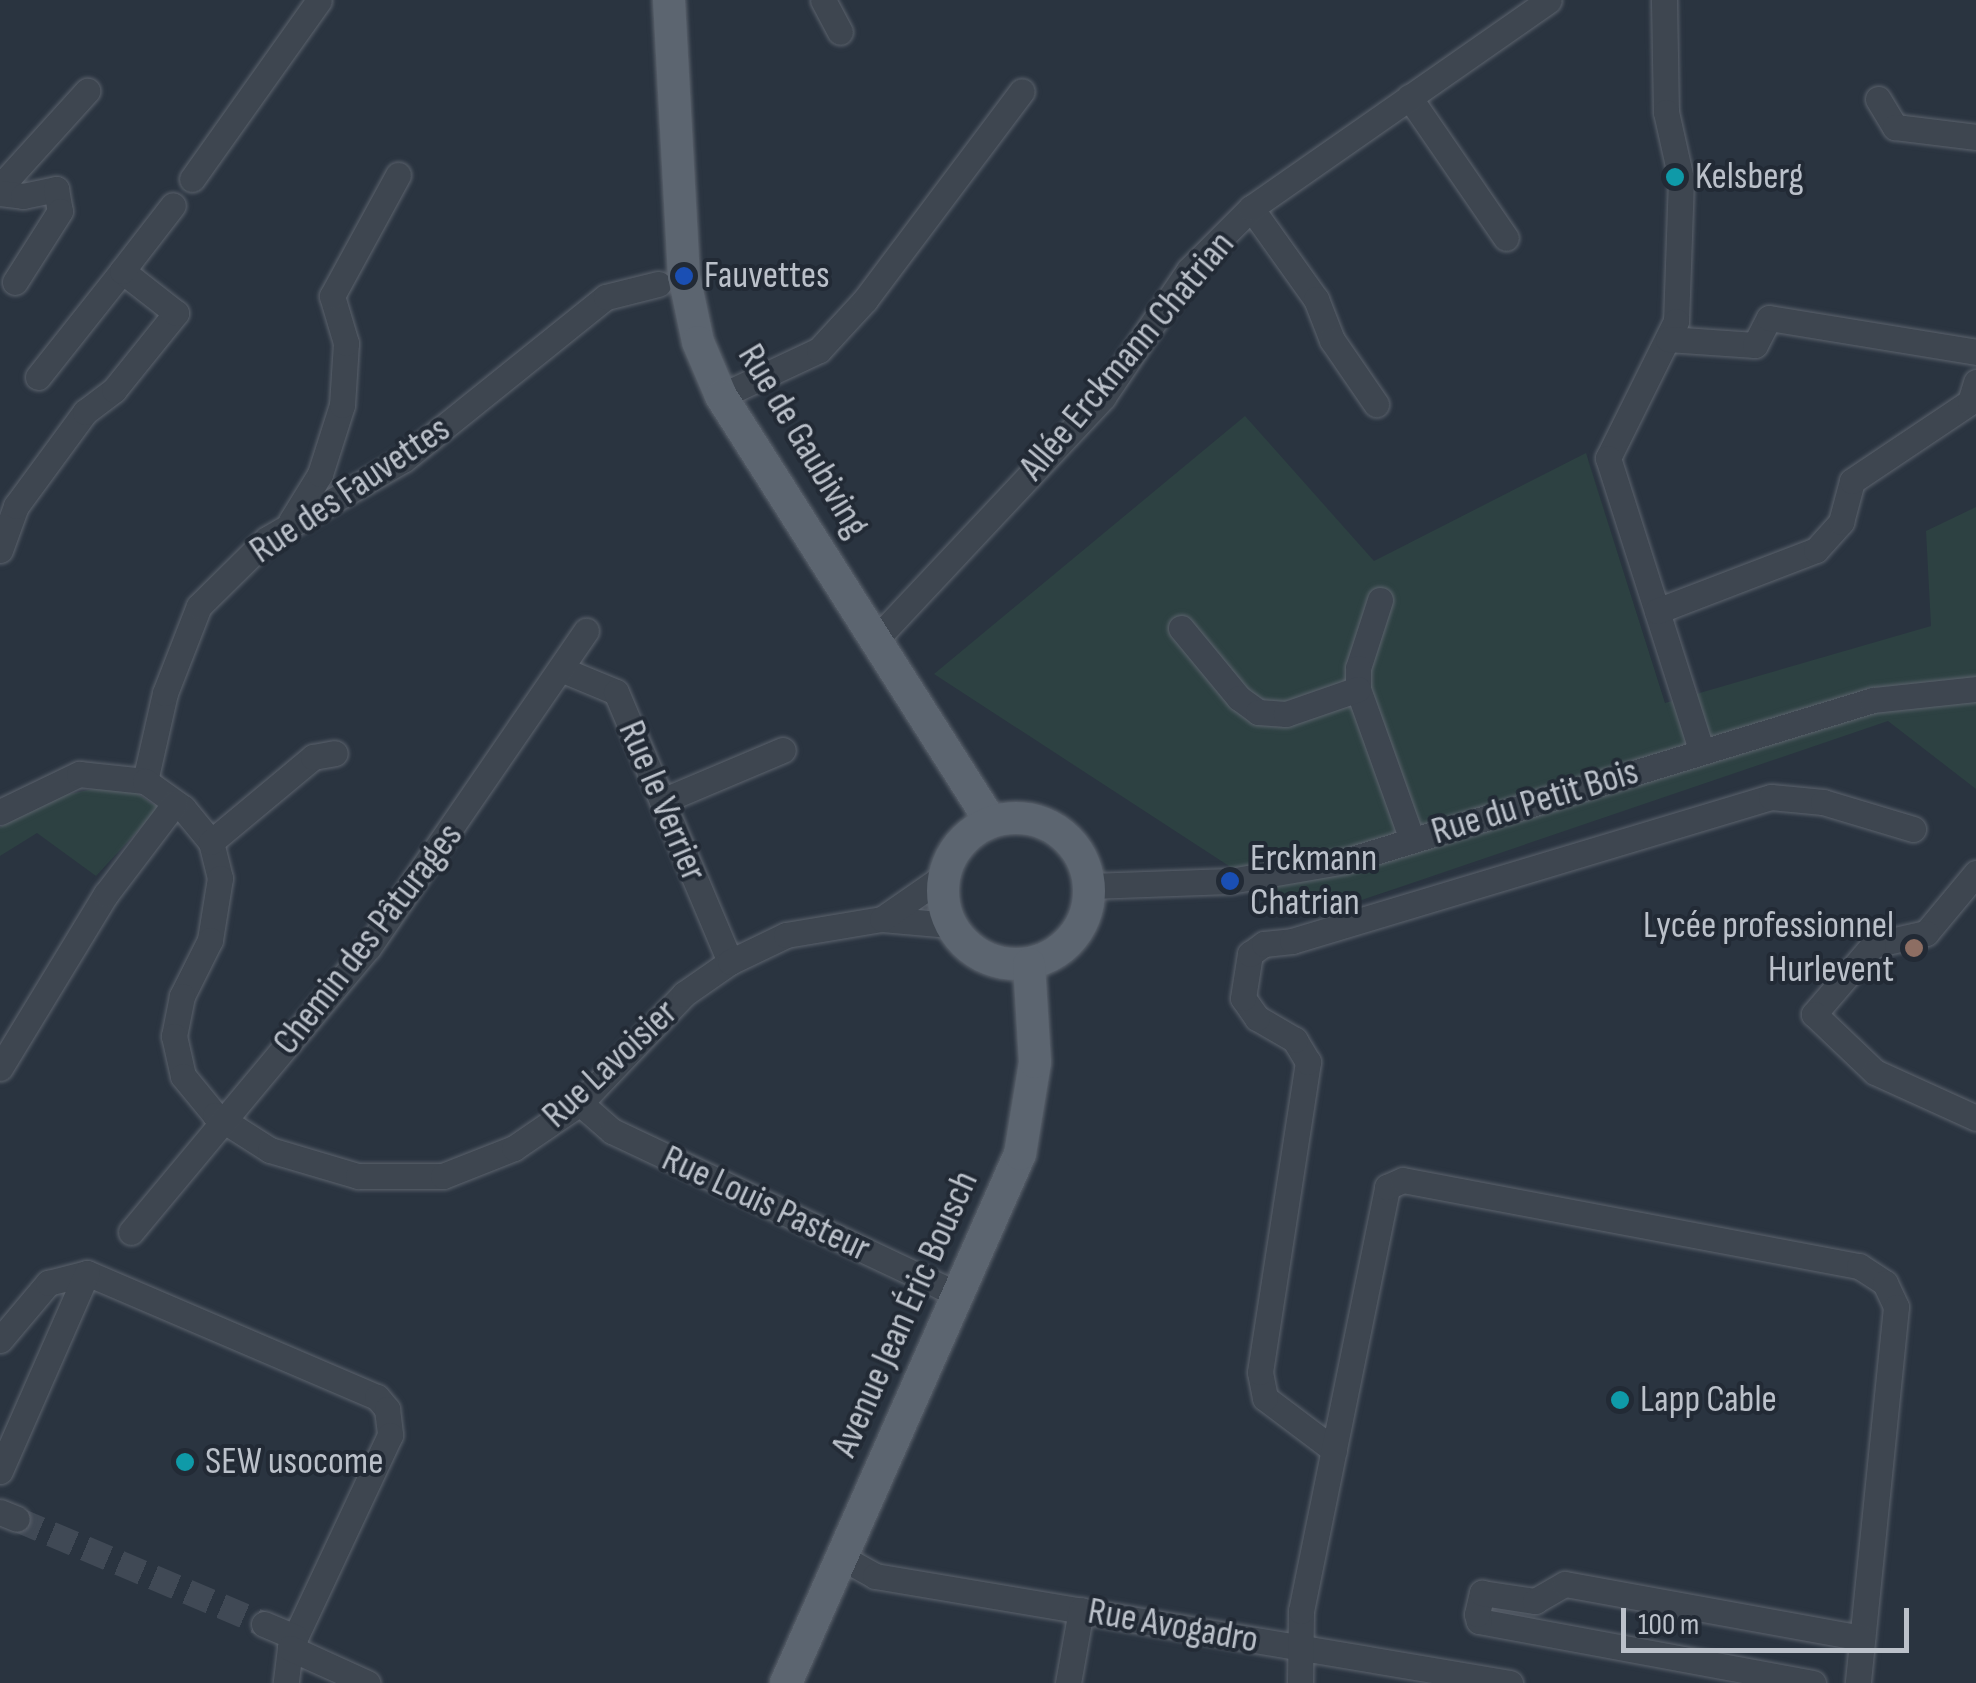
<!DOCTYPE html>
<html>
<head>
<meta charset="utf-8">
<style>
  body { margin:0 }
  #map { position:relative; width:1976px; height:1683px; overflow:hidden; background:#2a3440; font-family:"Sofia Sans Condensed",sans-serif }
  div>[style] { position:absolute }
  .green>* { inset:0; background:#2d4142 }
  .minor-tunnel>* { height:25px; margin-top:-12.5px; transform-origin:0; background:repeating-linear-gradient(90deg,#404955 0 25px,transparent 0 37px) }
  .roads { filter:drop-shadow(0 0 2px #5c636d) drop-shadow(0 0 2px #5c636d) }
  .minor>* { height:25px; margin:-12.5px; padding:0 12.5px; transform-origin:12.5px; border-radius:12.5px; background:#3e4650 }
  .major>* { height:32px; margin:-16px; padding:0 16px; transform-origin:16px; border-radius:16px; background:#5c6570 }
  .major>.ring { margin:-16px; padding:0; box-sizing:content-box; background:none; border:32px solid #5c6570; border-radius:50% }
  .dots>* { width:28px; height:28px; translate:-50% -50%; box-sizing:border-box; border:5px solid #222a35; border-radius:50% }
  span { translate:-50% -50%; white-space:nowrap; text-align:center; line-height:1.15; -webkit-text-stroke:8px #222a35; paint-order:stroke }
  .poi-label { font-size:38px; color:#bbc1ca }
  .left { translate:0 -50%; text-align:left }
  .right { translate:-100% -50%; text-align:right }
  .street-label { font-size:38px; color:#bbc1ca }
  .scale { position:absolute; left:1621px; top:1608px; width:288px; height:45px; box-sizing:border-box; border:5px solid #bbc1ca; border-top:0; padding-left:12px; font-size:30px; line-height:35px; white-space:nowrap; color:#bbc1ca; -webkit-text-stroke:8px #222a35; paint-order:stroke }
</style>
</head>
<body>
<div id="map">
  <div class="green">
    <div style="clip-path:polygon(1245px 416px,1374px 561px,1586px 453px,1665px 703px,1931px 626px,1926px 531px,1976px 507px,1976px 789px,1888px 721px,1309px 918px,934px 674px)"></div>
    <div style="clip-path:polygon(107px 786px,132px 790px,159px 808px,96px 876px,37px 833px,0 856px,0 827px,60px 796px)"></div>
  </div>
  <div class="minor-tunnel">
    <div style="left:17px;top:1519px;width:268px;rotate:23deg"></div>
  </div>
  <div class="roads">
    <div class="minor">
      <div style="left:823px;top:0;width:36px;rotate:62deg"></div>
      <div style="left:1664px;top:0;width:112px;rotate:89deg"></div>
      <div style="left:1666px;top:112px;width:69px;rotate:77.4deg"></div>
      <div style="left:1681px;top:179px;width:142px;rotate:92deg"></div>
      <div style="left:1676px;top:321px;width:153px;rotate:116.4deg"></div>
      <div style="left:1608px;top:458px;width:306px;rotate:72.3deg"></div>
      <div style="left:1409px;top:97px;width:171px;rotate:55.5deg"></div>
      <div style="left:1878px;top:99px;width:33px;rotate:59deg"></div>
      <div style="left:1895px;top:127px;width:82px;rotate:7deg"></div>
      <div style="left:192px;top:179px;width:219px;rotate:-54.6deg"></div>
      <div style="left:0;top:187px;width:130px;rotate:-47.8deg"></div>
      <div style="left:0;top:193px;width:23px;rotate:7deg"></div>
      <div style="left:23px;top:196px;width:34px;rotate:-12deg"></div>
      <div style="left:56px;top:189px;width:22px;rotate:80deg"></div>
      <div style="left:60px;top:211px;width:84px;rotate:122.4deg"></div>
      <div style="left:1251px;top:208px;width:112px;rotate:54.5deg"></div>
      <div style="left:1316px;top:299px;width:44px;rotate:68.7deg"></div>
      <div style="left:1332px;top:340px;width:78px;rotate:55.5deg"></div>
      <div style="left:1668px;top:339px;width:87px;rotate:3.9deg"></div>
      <div style="left:1755px;top:345px;width:30px;rotate:-63deg"></div>
      <div style="left:1769px;top:318px;width:210px;rotate:9.3deg"></div>
      <div style="left:38px;top:377px;width:135px;rotate:-51.6deg"></div>
      <div style="left:721px;top:396px;width:108px;rotate:-25.1deg"></div>
      <div style="left:819px;top:350px;width:68px;rotate:-47.4deg"></div>
      <div style="left:865px;top:300px;width:261px;rotate:-53.1deg"></div>
      <div style="left:291px;top:521px;width:55px;rotate:-58.3deg"></div>
      <div style="left:320px;top:474px;width:72px;rotate:-72.3deg"></div>
      <div style="left:342px;top:405px;width:62px;rotate:-86.3deg"></div>
      <div style="left:346px;top:343px;width:49px;rotate:-106.6deg"></div>
      <div style="left:332px;top:296px;width:138px;rotate:-61.4deg"></div>
      <div style="left:0;top:550px;width:47px;rotate:-70deg"></div>
      <div style="left:16px;top:506px;width:117px;rotate:-53.7deg"></div>
      <div style="left:85px;top:412px;width:36px;rotate:-37deg"></div>
      <div style="left:114px;top:390px;width:99px;rotate:-51.2deg"></div>
      <div style="left:176px;top:313px;width:68px;rotate:-142.1deg"></div>
      <div style="left:122px;top:271px;width:83px;rotate:-52.3deg"></div>
      <div style="left:1380px;top:600px;width:71px;rotate:107.9deg"></div>
      <div style="left:1358px;top:668px;width:21px;rotate:90deg"></div>
      <div style="left:1358px;top:689px;width:160px;rotate:70.3deg"></div>
      <div style="left:1657px;top:611px;width:170px;rotate:-21deg"></div>
      <div style="left:1816px;top:550px;width:38px;rotate:-48deg"></div>
      <div style="left:1841px;top:522px;width:42px;rotate:-75deg"></div>
      <div style="left:1852px;top:481px;width:142px;rotate:-33.8deg"></div>
      <div style="left:1970px;top:402px;width:21px;rotate:-73deg"></div>
      <div style="left:1181px;top:628px;width:91px;rotate:50.4deg"></div>
      <div style="left:1239px;top:698px;width:24px;rotate:36deg"></div>
      <div style="left:1258px;top:712px;width:28px;rotate:4deg"></div>
      <div style="left:1286px;top:714px;width:76px;rotate:-19.1deg"></div>
      <div style="left:878px;top:637px;width:329px;rotate:-46.8deg"></div>
      <div style="left:1103px;top:397px;width:153px;rotate:-55.9deg"></div>
      <div style="left:1189px;top:270px;width:88px;rotate:-45deg"></div>
      <div style="left:1251px;top:208px;width:363px;rotate:-34.9deg"></div>
      <div style="left:563px;top:670px;width:57px;rotate:22.5deg"></div>
      <div style="left:616px;top:692px;width:293px;rotate:67.1deg"></div>
      <div style="left:145px;top:781px;width:90px;rotate:-77.2deg"></div>
      <div style="left:165px;top:693px;width:93px;rotate:-68.7deg"></div>
      <div style="left:199px;top:606px;width:95px;rotate:-44.6deg"></div>
      <div style="left:267px;top:539px;width:157px;rotate:-30.2deg"></div>
      <div style="left:403px;top:460px;width:260px;rotate:-38.8deg"></div>
      <div style="left:606px;top:297px;width:54px;rotate:-14deg"></div>
      <div style="left:662px;top:801px;width:131px;rotate:-22.9deg"></div>
      <div style="left:0;top:812px;width:88px;rotate:-25.7deg"></div>
      <div style="left:79px;top:774px;width:66px;rotate:6.1deg"></div>
      <div style="left:145px;top:781px;width:47px;rotate:35.4deg"></div>
      <div style="left:183px;top:808px;width:44px;rotate:50.5deg"></div>
      <div style="left:211px;top:842px;width:37px;rotate:76deg"></div>
      <div style="left:220px;top:878px;width:63px;rotate:99.2deg"></div>
      <div style="left:210px;top:940px;width:63px;rotate:116.6deg"></div>
      <div style="left:182px;top:996px;width:41px;rotate:101.3deg"></div>
      <div style="left:174px;top:1036px;width:41px;rotate:77.3deg"></div>
      <div style="left:183px;top:1076px;width:50px;rotate:50.6deg"></div>
      <div style="left:215px;top:1115px;width:65px;rotate:32.5deg"></div>
      <div style="left:270px;top:1150px;width:92px;rotate:16.5deg"></div>
      <div style="left:358px;top:1176px;width:85px"></div>
      <div style="left:443px;top:1176px;width:76px;rotate:-21.5deg"></div>
      <div style="left:514px;top:1148px;width:80px;rotate:-34.3deg"></div>
      <div style="left:580px;top:1103px;width:151px;rotate:-46.3deg"></div>
      <div style="left:684px;top:994px;width:56px;rotate:-34.8deg"></div>
      <div style="left:730px;top:962px;width:62px;rotate:-25.7deg"></div>
      <div style="left:786px;top:935px;width:97px;rotate:-9.5deg"></div>
      <div style="left:882px;top:919px;width:68px;rotate:5deg"></div>
      <div style="left:211px;top:842px;width:133px;rotate:-39.8deg"></div>
      <div style="left:313px;top:757px;width:22px;rotate:-10deg"></div>
      <div style="left:1976px;top:873px;width:78px;rotate:129.8deg"></div>
      <div style="left:1926px;top:933px;width:54px;rotate:167.2deg"></div>
      <div style="left:1873px;top:945px;width:91px;rotate:130.5deg"></div>
      <div style="left:1814px;top:1014px;width:84px;rotate:43.6deg"></div>
      <div style="left:1875px;top:1072px;width:111px;rotate:24.5deg"></div>
      <div style="left:1090px;top:886px;width:140px;rotate:-2deg"></div>
      <div style="left:1230px;top:881px;width:117px;rotate:-9.9deg"></div>
      <div style="left:1345px;top:861px;width:552px;rotate:-16.96deg"></div>
      <div style="left:1873px;top:700px;width:104px;rotate:-6.1deg"></div>
      <div style="left:882px;top:919px;width:75px;rotate:-34.7deg"></div>
      <div style="left:0;top:1068px;width:204px;rotate:-58.7deg"></div>
      <div style="left:106px;top:894px;width:114px;rotate:-52.8deg"></div>
      <div style="left:580px;top:1103px;width:43px;rotate:41.2deg"></div>
      <div style="left:612px;top:1131px;width:384px;rotate:25.3deg"></div>
      <div style="left:131px;top:1232px;width:370px;rotate:-50.2deg"></div>
      <div style="left:368px;top:948px;width:385px;rotate:-55.5deg"></div>
      <div style="left:0;top:1340px;width:75px;rotate:-49.9deg"></div>
      <div style="left:48px;top:1283px;width:40px;rotate:-14.4deg"></div>
      <div style="left:87px;top:1273px;width:315px;rotate:23.2deg"></div>
      <div style="left:377px;top:1397px;width:16px;rotate:50deg"></div>
      <div style="left:387px;top:1409px;width:26px;rotate:83deg"></div>
      <div style="left:390px;top:1435px;width:235px;rotate:115.1deg"></div>
      <div style="left:290px;top:1648px;width:35px;rotate:97deg"></div>
      <div style="left:1334px;top:1450px;width:86px;rotate:-143deg"></div>
      <div style="left:1265px;top:1398px;width:26px;rotate:-101deg"></div>
      <div style="left:1260px;top:1372px;width:314px;rotate:-81.2deg"></div>
      <div style="left:1308px;top:1062px;width:26px;rotate:-121deg"></div>
      <div style="left:1295px;top:1040px;width:44px;rotate:-149.9deg"></div>
      <div style="left:1257px;top:1018px;width:24px;rotate:-125deg"></div>
      <div style="left:1243px;top:998px;width:45px;rotate:-81deg"></div>
      <div style="left:1250px;top:954px;width:17px;rotate:-36deg"></div>
      <div style="left:1264px;top:944px;width:28px;rotate:-6deg"></div>
      <div style="left:1292px;top:941px;width:500px;rotate:-16.73deg"></div>
      <div style="left:1771px;top:797px;width:52px;rotate:5.5deg"></div>
      <div style="left:1823px;top:802px;width:94px;rotate:16.7deg"></div>
      <div style="left:0;top:1471px;width:216px;rotate:-66.3deg"></div>
      <div style="left:0;top:1512px;width:18px;rotate:22deg"></div>
      <div style="left:841px;top:1557px;width:39px;rotate:29deg"></div>
      <div style="left:875px;top:1576px;width:644px;rotate:9.56deg"></div>
      <div style="left:264px;top:1624px;width:34px;rotate:23deg"></div>
      <div style="left:290px;top:1648px;width:85px;rotate:24.4deg"></div>
      <div style="left:1068px;top:1683px;width:74px;rotate:-79.9deg"></div>
      <div style="left:1300px;top:1683px;width:72px;rotate:-89.2deg"></div>
      <div style="left:1301px;top:1611px;width:433px;rotate:-78.5deg"></div>
      <div style="left:1387px;top:1187px;width:17px;rotate:-24deg"></div>
      <div style="left:1403px;top:1180px;width:464px;rotate:10.7deg"></div>
      <div style="left:1859px;top:1266px;width:31px;rotate:33deg"></div>
      <div style="left:1885px;top:1283px;width:26px;rotate:65deg"></div>
      <div style="left:1896px;top:1307px;width:378px;rotate:95.8deg"></div>
      <div style="left:1813px;top:1683px;width:340px;rotate:-169.5deg"></div>
      <div style="left:1479px;top:1621px;width:7px;rotate:-106deg"></div>
      <div style="left:1477px;top:1614px;width:22px;rotate:-77deg"></div>
      <div style="left:1482px;top:1593px;width:54px;rotate:8.6deg"></div>
      <div style="left:1535px;top:1601px;width:34px;rotate:-30deg"></div>
      <div style="left:1565px;top:1584px;width:302px;rotate:10.3deg"></div>
    </div>
    <div class="major">
      <div style="left:669px;top:0;width:276px;rotate:86.9deg"></div>
      <div style="left:684px;top:276px;width:67px;rotate:78deg"></div>
      <div style="left:698px;top:342px;width:59px;rotate:66.9deg"></div>
      <div style="left:721px;top:396px;width:504px;rotate:57.63deg"></div>
      <div class="ring" style="left:943px;top:818px;width:114px;height:114px"></div>
      <div style="left:786px;top:1683px;width:578px;rotate:-66.14deg"></div>
      <div style="left:1020px;top:1154px;width:93px;rotate:-80.7deg"></div>
      <div style="left:1035px;top:1062px;width:98px;rotate:-93.5deg"></div>
    </div>
  </div>
  <div class="dots">
    <div style="left:1675px;top:177px;background:#0f9aa8"></div>
    <div style="left:684px;top:276px;background:#1a4fb4"></div>
    <div style="left:1230px;top:881px;background:#1a4fb4"></div>
    <div style="left:1914px;top:948px;background:#8d6e63"></div>
    <div style="left:1620px;top:1400px;background:#0f9aa8"></div>
    <div style="left:185px;top:1462px;background:#0f9aa8"></div>
  </div>
  <div class="poi-label">
    <span class="left" style="left:1695px;top:177px">Kelsberg</span>
    <span class="left" style="left:704px;top:276px">Fauvettes</span>
    <span class="left" style="left:1250px;top:881px">Erckmann<br>Chatrian</span>
    <span class="right" style="left:1894px;top:948px">Lycée professionnel<br>Hurlevent</span>
    <span class="left" style="left:1640px;top:1400px">Lapp Cable</span>
    <span class="left" style="left:205px;top:1462px">SEW usocome</span>
  </div>
  <div class="street-label">
    <span style="left:1127px;top:356px;rotate:-50deg">Allée Erckmann Chatrian</span>
    <span style="left:803px;top:441px;rotate:59deg">Rue de Gaubiving</span>
    <span style="left:350px;top:490px;rotate:-34deg">Rue des Fauvettes</span>
    <span style="left:662px;top:801px;rotate:67deg">Rue le Verrier</span>
    <span style="left:1535px;top:802px;rotate:-17deg">Rue du Petit Bois</span>
    <span style="left:368px;top:939px;rotate:-52deg">Chemin des Pâturages</span>
    <span style="left:610px;top:1064px;rotate:-43deg">Rue Lavoisier</span>
    <span style="left:766px;top:1204px;rotate:25deg">Rue Louis Pasteur</span>
    <span style="left:905px;top:1314px;rotate:-66deg">Avenue Jean Éric Bousch</span>
    <span style="left:1173px;top:1626px;rotate:10deg">Rue Avogadro</span>
  </div>
  <div class="scale">100 m</div>
</div>
</body>
</html>
